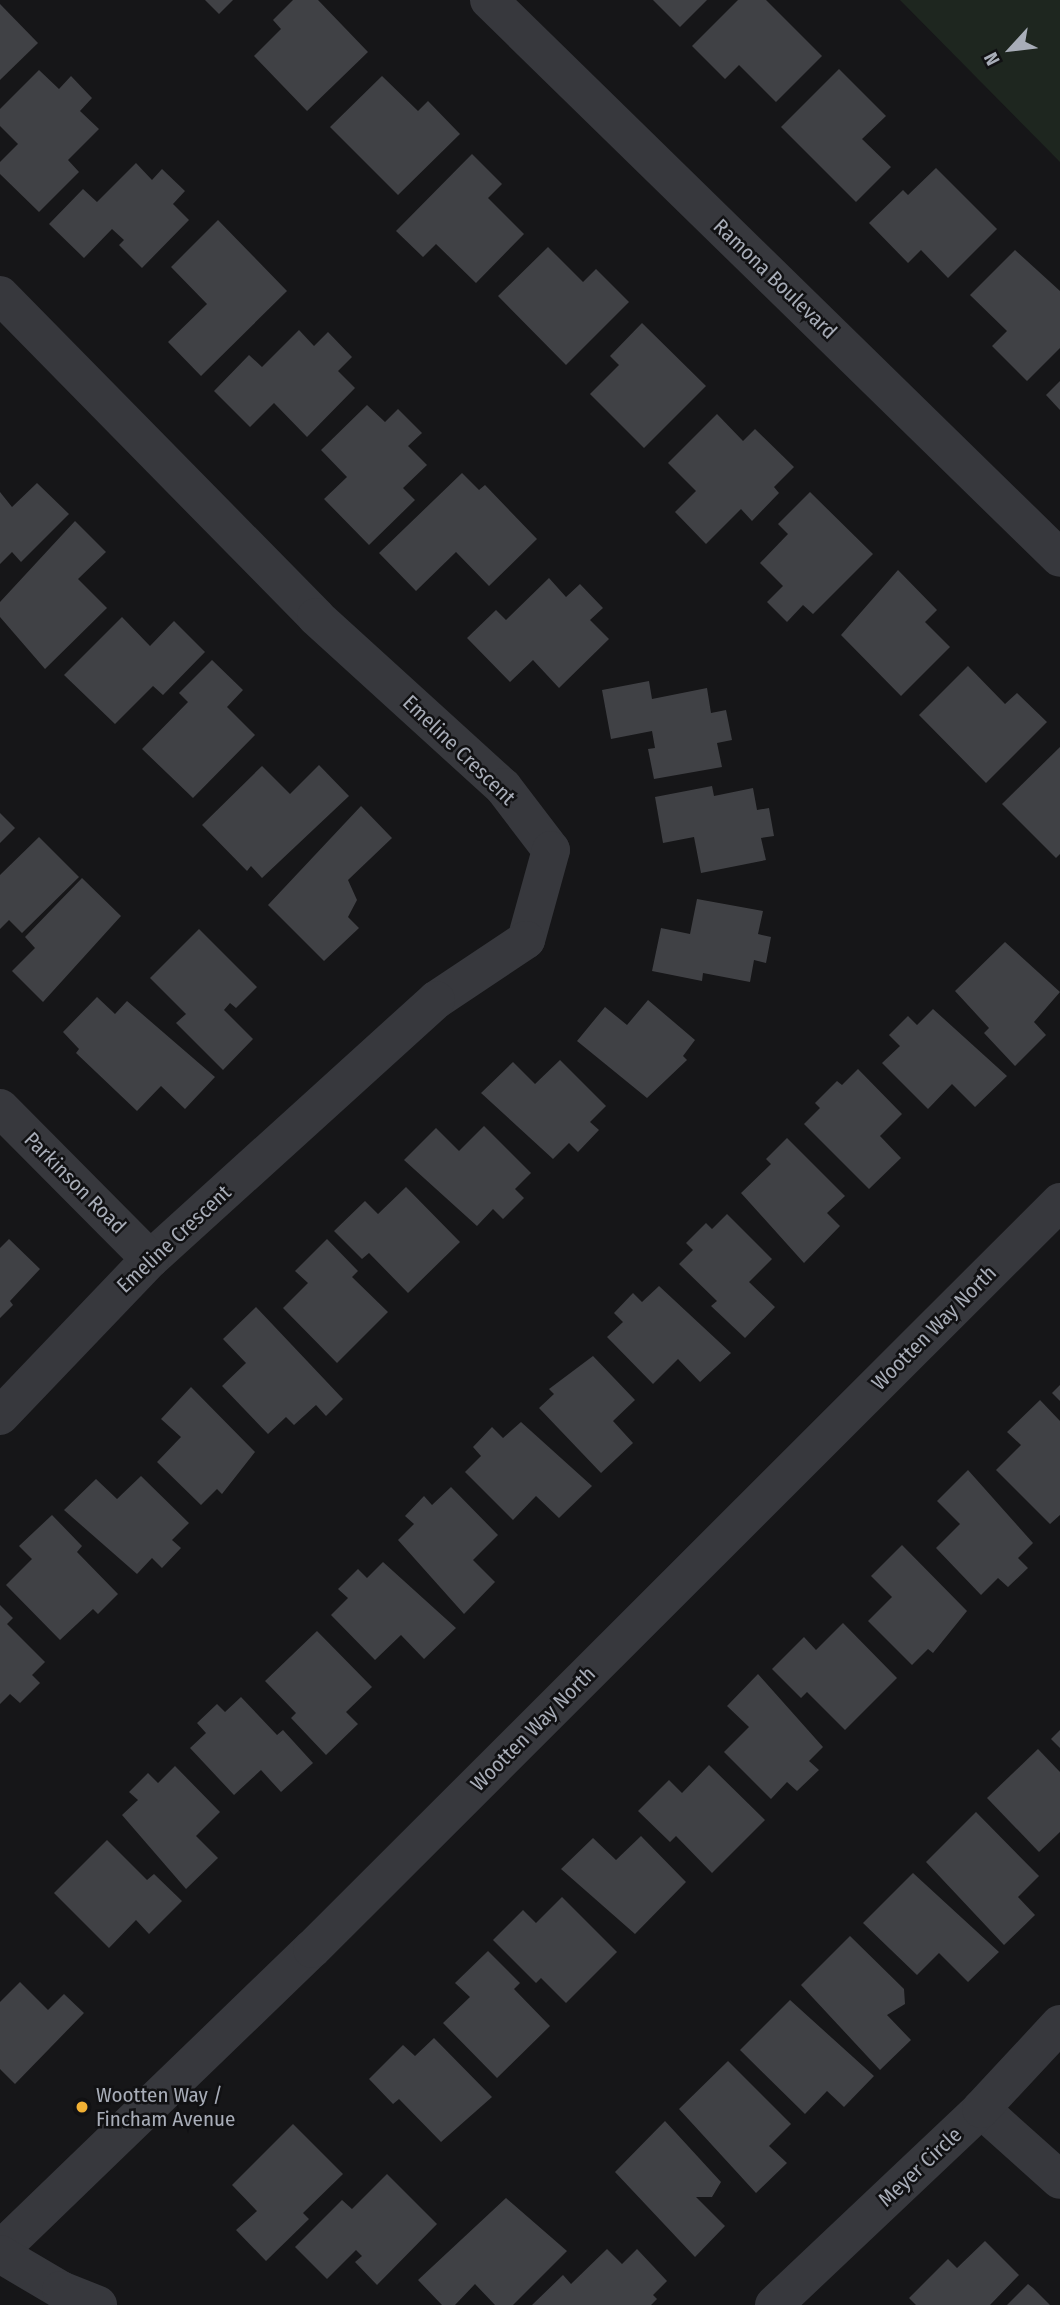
<!DOCTYPE html>
<html>
<head>
<meta charset="utf-8">
<style>
  body { margin:0 }
  #map { position:relative; width:1060px; height:2305px; overflow:hidden; background:#161618; font-family:"Fira Sans Condensed",sans-serif }
  div>[style] { position:absolute }
  .green>* { inset:0; background:#1e261f }
  .building>* { inset:0; background:#404145 }
  .minor>* { height:38px; margin:-19px; padding:0 19px; transform-origin:19px; border-radius:19px; background:#37383d }
  .dots>* { width:19px; height:19px; translate:-50% -50%; box-sizing:border-box; border:4px solid #111113; border-radius:50% }
  span { translate:-50% -50%; white-space:nowrap; text-align:center; line-height:1.15; -webkit-text-stroke:5px #111113; paint-order:stroke }
  .street-label { font-size:21px; color:#a8adb8 }
  .poi-label { font-size:21px; color:#a8adb8 }
  .left { translate:0 -50%; text-align:left }
  .north { position:absolute; left:976px; top:14px; width:70px; height:70px; -webkit-text-stroke:5px #111113; paint-order:stroke; rotate:243deg; font-size:19px; font-weight:700; line-height:28px; text-align:center; color:#a8adb8 }
  .north::after { content:''; display:block; margin:auto; width:24px; height:32px; background:#a8adb8; clip-path:polygon(50% 0,100% 100%,50% 72%,0 100%) }
</style>
</head>
<body>
<div id="map">
  <div class="green">
    <div style="clip-path:polygon(900px 0,1060px 0,1060px 162px)"></div>
  </div>
  <div class="building">
    <div style="clip-path:polygon(205px 0,233px 0,219px 14px)"></div>
    <div style="clip-path:polygon(293px 0,318px 0,368px 52px,307px 111px,254px 56px,281px 29px,273px 20px)"></div>
    <div style="clip-path:polygon(653px 0,707px 0,680px 27px)"></div>
    <div style="clip-path:polygon(738px 0,766px 0,822px 56px,776px 102px,739px 65px,725px 79px,692px 46px)"></div>
    <div style="clip-path:polygon(0 4px,38px 43px,0 80px)"></div>
    <div style="clip-path:polygon(839px 69px,886px 116px,862px 139px,891px 167px,856px 202px,781px 127px)"></div>
    <div style="clip-path:polygon(39px 70px,59px 89px,71px 76px,92px 98px,80px 111px,99px 129px,68px 160px,79px 172px,39px 212px,0 174px,0 162px,18px 144px,0 126px,0 109px)"></div>
    <div style="clip-path:polygon(382px 76px,418px 111px,428px 101px,460px 134px,398px 195px,330px 127px)"></div>
    <div style="clip-path:polygon(472px 154px,502px 184px,488px 198px,524px 234px,476px 283px,436px 244px,423px 257px,396px 231px)"></div>
    <div style="clip-path:polygon(136px 163px,152px 180px,162px 169px,185px 191px,173px 204px,189px 220px,142px 268px,119px 245px,124px 240px,112px 229px,84px 258px,49px 224px,83px 189px,97px 202px)"></div>
    <div style="clip-path:polygon(936px 168px,997px 229px,948px 278px,921px 250px,908px 263px,869px 223px,903px 190px,908px 195px)"></div>
    <div style="clip-path:polygon(218px 220px,287px 291px,201px 376px,168px 342px,207px 304px,171px 267px)"></div>
    <div style="clip-path:polygon(548px 247px,583px 282px,596px 269px,629px 302px,566px 365px,498px 296px)"></div>
    <div style="clip-path:polygon(1015px 250px,1060px 291px,1060px 348px,1027px 381px,992px 346px,1007px 331px,970px 295px)"></div>
    <div style="clip-path:polygon(642px 323px,706px 386px,644px 448px,590px 394px,619px 365px,610px 356px)"></div>
    <div style="clip-path:polygon(299px 330px,314px 346px,328px 332px,352px 357px,338px 371px,355px 388px,307px 437px,274px 403px,250px 427px,214px 391px,249px 355px,262px 367px)"></div>
    <div style="clip-path:polygon(1060px 381px,1060px 410px,1046px 395px)"></div>
    <div style="clip-path:polygon(367px 405px,385px 422px,398px 409px,422px 433px,408px 446px,427px 465px,403px 488px,415px 500px,369px 545px,324px 499px,347px 477px,321px 450px)"></div>
    <div style="clip-path:polygon(717px 414px,743px 441px,755px 429px,794px 467px,774px 487px,779px 493px,752px 521px,741px 509px,706px 544px,675px 512px,696px 491px,668px 463px)"></div>
    <div style="clip-path:polygon(462px 473px,479px 490px,485px 485px,537px 539px,489px 586px,456px 552px,416px 591px,379px 553px)"></div>
    <div style="clip-path:polygon(37px 483px,69px 514px,21px 562px,12px 552px,0 564px,0 492px,12px 507px)"></div>
    <div style="clip-path:polygon(810px 492px,873px 554px,813px 614px,803px 605px,787px 622px,767px 602px,783px 586px,760px 563px,788px 534px,778px 524px)"></div>
    <div style="clip-path:polygon(75px 521px,106px 552px,78px 579px,107px 608px,45px 669px,0 617px,0 602px)"></div>
    <div style="clip-path:polygon(898px 570px,937px 610px,925px 622px,950px 647px,901px 696px,841px 635px)"></div>
    <div style="clip-path:polygon(549px 578px,566px 597px,580px 584px,603px 608px,590px 620px,609px 639px,559px 688px,533px 660px,510px 682px,467px 638px,496px 610px,506px 620px)"></div>
    <div style="clip-path:polygon(122px 617px,150px 646px,174px 621px,205px 652px,163px 695px,153px 686px,115px 724px,64px 675px)"></div>
    <div style="clip-path:polygon(212px 660px,243px 690px,227px 707px,255px 735px,193px 798px,142px 749px,188px 702px,179px 693px)"></div>
    <div style="clip-path:polygon(968px 666px,1005px 704px,1017px 693px,1047px 722px,986px 783px,919px 715px)"></div>
    <div style="clip-path:polygon(649px 681px,652px 699px,707px 688px,711px 713px,726px 710px,732px 740px,717px 743px,722px 767px,654px 779px,648px 749px,655px 748px,652px 731px,611px 739px,602px 690px)"></div>
    <div style="clip-path:polygon(1060px 747px,1060px 854px,1056px 858px,1002px 804px)"></div>
    <div style="clip-path:polygon(319px 765px,349px 796px,262px 878px,251px 866px,247px 871px,202px 825px,262px 766px,290px 794px)"></div>
    <div style="clip-path:polygon(712px 786px,714px 796px,753px 788px,757px 810px,769px 808px,774px 836px,761px 838px,766px 860px,701px 873px,694px 837px,663px 843px,655px 797px)"></div>
    <div style="clip-path:polygon(361px 806px,392px 838px,348px 880px,357px 900px,348px 917px,359px 928px,324px 961px,268px 905px)"></div>
    <div style="clip-path:polygon(0 813px,15px 828px,0 843px)"></div>
    <div style="clip-path:polygon(39px 837px,79px 877px,22px 933px,9px 920px,0 929px,0 875px)"></div>
    <div style="clip-path:polygon(82px 878px,121px 916px,43px 1002px,12px 971px,35px 948px,25px 937px)"></div>
    <div style="clip-path:polygon(697px 899px,763px 911px,758px 934px,771px 937px,766px 963px,754px 960px,750px 982px,703px 973px,702px 981px,652px 971px,661px 928px,690px 934px)"></div>
    <div style="clip-path:polygon(199px 929px,257px 987px,236px 1008px,230px 1003px,224px 1010px,253px 1039px,223px 1070px,176px 1023px,186px 1014px,150px 978px)"></div>
    <div style="clip-path:polygon(1005px 942px,1060px 992px,1034px 1022px,1046px 1035px,1015px 1066px,984px 1033px,989px 1028px,955px 991px)"></div>
    <div style="clip-path:polygon(97px 997px,115px 1014px,127px 1001px,215px 1077px,185px 1109px,161px 1086px,137px 1111px,76px 1053px,79px 1049px,63px 1032px)"></div>
    <div style="clip-path:polygon(648px 1000px,695px 1040px,683px 1056px,687px 1060px,647px 1098px,577px 1041px,605px 1007px,627px 1025px)"></div>
    <div style="clip-path:polygon(933px 1009px,1007px 1076px,975px 1107px,952px 1084px,928px 1109px,882px 1063px,900px 1046px,889px 1035px,908px 1016px,917px 1025px)"></div>
    <div style="clip-path:polygon(560px 1060px,606px 1106px,590px 1122px,599px 1130px,578px 1152px,569px 1143px,553px 1159px,481px 1093px,513px 1062px,535px 1084px)"></div>
    <div style="clip-path:polygon(858px 1069px,902px 1114px,880px 1136px,901px 1158px,869px 1189px,804px 1124px,820px 1108px,815px 1103px,837px 1081px,842px 1085px)"></div>
    <div style="clip-path:polygon(484px 1126px,531px 1173px,515px 1189px,524px 1198px,503px 1219px,493px 1209px,477px 1226px,404px 1160px,436px 1128px,459px 1151px)"></div>
    <div style="clip-path:polygon(787px 1138px,845px 1196px,827px 1213px,840px 1226px,804px 1263px,741px 1193px,771px 1164px,766px 1159px)"></div>
    <div style="clip-path:polygon(406px 1187px,460px 1242px,408px 1293px,369px 1253px,362px 1259px,334px 1231px,365px 1201px,378px 1214px)"></div>
    <div style="clip-path:polygon(727px 1214px,772px 1259px,749px 1282px,775px 1307px,745px 1338px,711px 1306px,717px 1301px,679px 1264px,693px 1250px,686px 1243px,706px 1223px,712px 1229px)"></div>
    <div style="clip-path:polygon(9px 1239px,40px 1269px,10px 1301px,13px 1305px,0 1318px,0 1248px)"></div>
    <div style="clip-path:polygon(327px 1239px,358px 1271px,352px 1277px,388px 1312px,337px 1363px,283px 1308px,308px 1283px,295px 1271px)"></div>
    <div style="clip-path:polygon(659px 1286px,731px 1353px,700px 1382px,678px 1359px,653px 1384px,607px 1337px,623px 1322px,614px 1313px,633px 1293px,642px 1302px)"></div>
    <div style="clip-path:polygon(256px 1307px,343px 1399px,326px 1416px,316px 1405px,294px 1425px,286px 1417px,268px 1434px,222px 1386px,246px 1363px,223px 1339px)"></div>
    <div style="clip-path:polygon(593px 1356px,635px 1400px,613px 1421px,633px 1443px,601px 1473px,539px 1408px,554px 1394px,549px 1389px)"></div>
    <div style="clip-path:polygon(1060px 1385px,1060px 1401px,1052px 1393px)"></div>
    <div style="clip-path:polygon(191px 1387px,255px 1452px,222px 1494px,217px 1489px,201px 1505px,157px 1462px,181px 1437px,161px 1419px)"></div>
    <div style="clip-path:polygon(1040px 1400px,1060px 1421px,1060px 1515px,1050px 1524px,996px 1470px,1021px 1445px,1007px 1432px)"></div>
    <div style="clip-path:polygon(521px 1422px,592px 1486px,559px 1518px,536px 1496px,513px 1520px,465px 1472px,481px 1456px,473px 1447px,492px 1427px,503px 1438px)"></div>
    <div style="clip-path:polygon(968px 1470px,1033px 1543px,1018px 1558px,1028px 1568px,1008px 1587px,998px 1578px,981px 1595px,936px 1548px,960px 1524px,937px 1501px)"></div>
    <div style="clip-path:polygon(141px 1476px,189px 1523px,172px 1540px,181px 1548px,162px 1568px,152px 1558px,137px 1574px,64px 1510px,96px 1479px,117px 1499px)"></div>
    <div style="clip-path:polygon(451px 1487px,498px 1535px,473px 1560px,495px 1582px,464px 1614px,398px 1540px,414px 1524px,405px 1516px,424px 1496px,432px 1505px)"></div>
    <div style="clip-path:polygon(52px 1515px,82px 1546px,77px 1552px,118px 1594px,98px 1614px,93px 1609px,60px 1640px,6px 1585px,32px 1559px,19px 1546px)"></div>
    <div style="clip-path:polygon(902px 1545px,967px 1611px,933px 1653px,928px 1649px,912px 1665px,868px 1621px,892px 1597px,871px 1576px)"></div>
    <div style="clip-path:polygon(383px 1562px,456px 1628px,424px 1659px,401px 1635px,375px 1660px,331px 1615px,348px 1598px,338px 1589px,358px 1569px,367px 1578px)"></div>
    <div style="clip-path:polygon(0 1605px,13px 1618px,7px 1624px,45px 1662px,32px 1675px,40px 1683px,20px 1703px,10px 1694px,0 1704px)"></div>
    <div style="clip-path:polygon(843px 1623px,897px 1678px,845px 1730px,807px 1692px,801px 1698px,772px 1669px,804px 1637px,816px 1650px)"></div>
    <div style="clip-path:polygon(317px 1631px,372px 1687px,346px 1712px,358px 1724px,326px 1755px,291px 1718px,296px 1713px,265px 1681px)"></div>
    <div style="clip-path:polygon(758px 1674px,823px 1747px,809px 1761px,819px 1770px,797px 1791px,787px 1782px,771px 1799px,724px 1752px,749px 1727px,727px 1706px)"></div>
    <div style="clip-path:polygon(241px 1697px,277px 1735px,283px 1730px,313px 1763px,281px 1792px,261px 1770px,234px 1795px,190px 1748px,206px 1733px,197px 1723px,217px 1704px,225px 1712px)"></div>
    <div style="clip-path:polygon(1060px 1730px,1060px 1748px,1051px 1739px)"></div>
    <div style="clip-path:polygon(1038px 1749px,1060px 1772px,1060px 1832px,1039px 1852px,987px 1798px)"></div>
    <div style="clip-path:polygon(709px 1765px,765px 1820px,712px 1873px,676px 1836px,670px 1842px,638px 1811px,669px 1780px,682px 1793px)"></div>
    <div style="clip-path:polygon(175px 1766px,220px 1812px,196px 1836px,218px 1858px,186px 1889px,122px 1815px,138px 1800px,129px 1792px,148px 1773px,158px 1783px)"></div>
    <div style="clip-path:polygon(976px 1812px,1039px 1876px,1018px 1897px,1035px 1915px,1004px 1945px,926px 1862px)"></div>
    <div style="clip-path:polygon(641px 1836px,686px 1882px,635px 1934px,561px 1869px,593px 1838px,616px 1860px)"></div>
    <div style="clip-path:polygon(107px 1840px,147px 1880px,154px 1874px,182px 1901px,149px 1934px,136px 1920px,109px 1948px,54px 1893px)"></div>
    <div style="clip-path:polygon(913px 1873px,999px 1952px,968px 1982px,939px 1953px,917px 1975px,863px 1923px)"></div>
    <div style="clip-path:polygon(562px 1897px,617px 1952px,566px 2003px,541px 1978px,536px 1983px,493px 1940px,523px 1910px,536px 1923px)"></div>
    <div style="clip-path:polygon(850px 1936px,904px 1989px,905px 2004px,887px 2015px,911px 2040px,880px 2070px,801px 1985px)"></div>
    <div style="clip-path:polygon(488px 1951px,520px 1983px,514px 1989px,550px 2026px,497px 2078px,443px 2023px,470px 1997px,455px 1983px)"></div>
    <div style="clip-path:polygon(20px 1982px,48px 2010px,64px 1994px,84px 2013px,15px 2084px,0 2069px,0 2002px)"></div>
    <div style="clip-path:polygon(790px 2000px,874px 2076px,844px 2107px,827px 2091px,805px 2114px,740px 2050px)"></div>
    <div style="clip-path:polygon(434px 2038px,492px 2097px,441px 2142px,399px 2099px,393px 2104px,369px 2079px,403px 2045px,415px 2056px)"></div>
    <div style="clip-path:polygon(728px 2061px,791px 2124px,769px 2146px,787px 2163px,756px 2193px,679px 2109px)"></div>
    <div style="clip-path:polygon(665px 2121px,721px 2182px,712px 2197px,696px 2197px,725px 2226px,695px 2257px,615px 2172px)"></div>
    <div style="clip-path:polygon(293px 2124px,343px 2174px,303px 2213px,309px 2219px,266px 2261px,236px 2230px,257px 2211px,232px 2185px)"></div>
    <div style="clip-path:polygon(387px 2174px,437px 2224px,377px 2285px,355px 2262px,362px 2256px,356px 2250px,327px 2279px,295px 2247px,342px 2200px,352px 2209px)"></div>
    <div style="clip-path:polygon(506px 2198px,567px 2251px,513px 2305px,495px 2305px,475px 2284px,455px 2305px,442px 2305px,418px 2280px)"></div>
    <div style="clip-path:polygon(985px 2241px,1019px 2275px,990px 2305px,916px 2305px,909px 2298px,948px 2259px,957px 2268px)"></div>
    <div style="clip-path:polygon(607px 2249px,622px 2264px,637px 2249px,667px 2281px,653px 2295px,657px 2299px,651px 2305px,532px 2305px,563px 2275px,571px 2284px)"></div>
    <div style="clip-path:polygon(1028px 2284px,1033px 2288px,1050px 2305px,1007px 2305px)"></div>
  </div>
  <div class="minor">
    <div style="left:489px;top:0;width:798px;rotate:44.34deg"></div>
    <div style="left:0;top:295px;width:451px;rotate:45.5deg"></div>
    <div style="left:316px;top:617px;width:253px;rotate:42.3deg"></div>
    <div style="left:503px;top:787px;width:79px;rotate:52.7deg"></div>
    <div style="left:551px;top:850px;width:93px;rotate:105.5deg"></div>
    <div style="left:526px;top:940px;width:108px;rotate:146.3deg"></div>
    <div style="left:436px;top:1000px;width:386px;rotate:137.8deg"></div>
    <div style="left:150px;top:1259px;width:217px;rotate:133.7deg"></div>
    <div style="left:0;top:1108px;width:213px;rotate:45.2deg"></div>
    <div style="left:981px;top:2109px;width:106px;rotate:41.9deg"></div>
    <div style="left:0;top:2250px;width:434px;rotate:-44deg"></div>
    <div style="left:312px;top:1949px;width:1057px;rotate:-44.96deg"></div>
    <div style="left:0;top:2254px;width:71px;rotate:30.5deg"></div>
    <div style="left:61px;top:2290px;width:40px;rotate:22deg"></div>
    <div style="left:774px;top:2305px;width:285px;rotate:-43.4deg"></div>
    <div style="left:981px;top:2109px;width:116px;rotate:-47.1deg"></div>
  </div>
  <div class="dots">
    <div style="left:82px;top:2107px;background:#f2b134"></div>
  </div>
  <div class="street-label">
    <span style="left:775px;top:279px;rotate:44deg">Ramona Boulevard</span>
    <span style="left:459px;top:750px;rotate:44deg">Emeline Crescent</span>
    <span style="left:75px;top:1183px;rotate:45deg">Parkinson Road</span>
    <span style="left:174px;top:1239px;rotate:-43deg">Emeline Crescent</span>
    <span style="left:934px;top:1328px;rotate:-45deg">Wootten Way North</span>
    <span style="left:533px;top:1729px;rotate:-45deg">Wootten Way North</span>
    <span style="left:920px;top:2167px;rotate:-43deg">Meyer Circle</span>
  </div>
  <div class="poi-label">
    <span class="left" style="left:96px;top:2107px">Wootten Way /<br>Fincham Avenue</span>
  </div>
  <div class="north">N</div>
</div>
</body>
</html>
